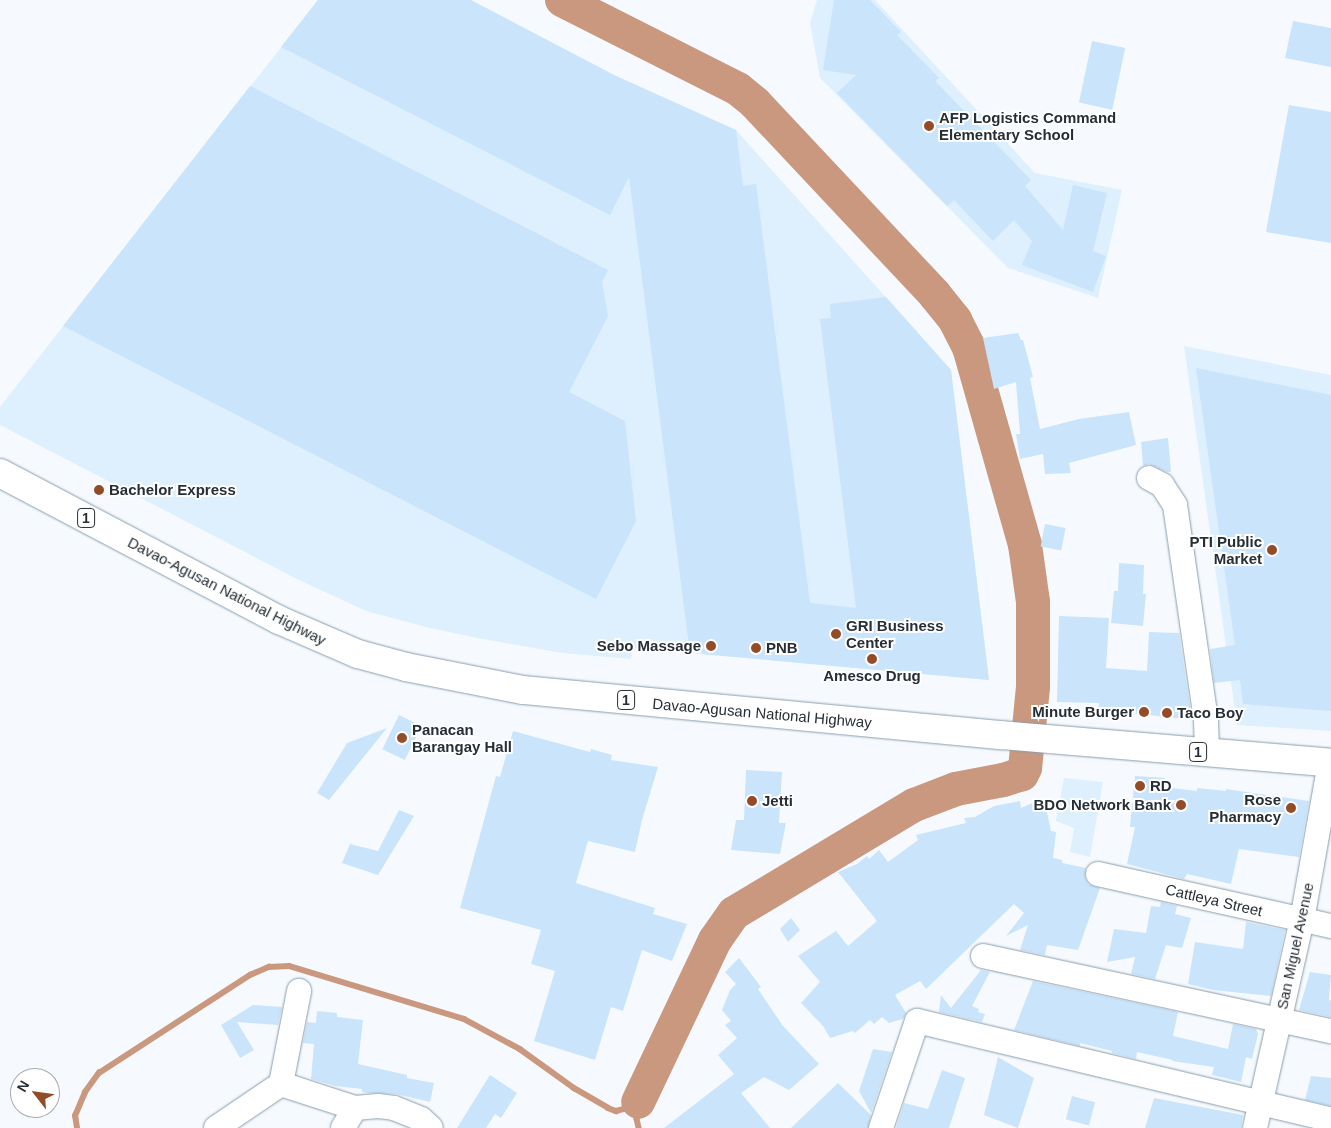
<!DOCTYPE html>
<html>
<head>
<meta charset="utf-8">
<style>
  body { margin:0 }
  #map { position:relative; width:1331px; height:1128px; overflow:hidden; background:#f6fafe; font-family:Arial,sans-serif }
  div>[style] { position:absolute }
  .built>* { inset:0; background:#deeffd }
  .stream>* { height:5.5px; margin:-2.75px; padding:0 2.75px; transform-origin:2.75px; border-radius:2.75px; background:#ca977f }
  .river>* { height:34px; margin:-17px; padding:0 17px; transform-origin:17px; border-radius:17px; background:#ca977f }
  .building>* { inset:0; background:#c9e4fb; transform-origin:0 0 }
  .roads { filter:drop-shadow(0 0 1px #889dad) drop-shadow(0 0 1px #889dad) }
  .minor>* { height:24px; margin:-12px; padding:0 12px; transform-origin:12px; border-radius:12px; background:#fff }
  .highway>* { height:28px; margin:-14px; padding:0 14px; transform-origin:14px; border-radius:14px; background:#fff }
  .dots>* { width:14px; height:14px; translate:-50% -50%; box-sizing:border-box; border:2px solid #fff; border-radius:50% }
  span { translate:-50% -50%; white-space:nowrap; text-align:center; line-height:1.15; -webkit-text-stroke:4px #fff; paint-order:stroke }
  .shield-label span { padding:1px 4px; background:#fff; border:1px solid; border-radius:4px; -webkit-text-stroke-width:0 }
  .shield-label { font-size:14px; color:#272f36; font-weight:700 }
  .poi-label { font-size:15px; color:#272f36; font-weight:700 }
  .left { translate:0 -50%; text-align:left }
  .right { translate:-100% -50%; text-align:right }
  .street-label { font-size:15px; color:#272f36 }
  .north { position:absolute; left:10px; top:1068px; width:50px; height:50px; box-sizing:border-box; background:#fff; border:1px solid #a9acaf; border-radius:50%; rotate:300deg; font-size:14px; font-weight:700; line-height:20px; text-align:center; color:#272f36 }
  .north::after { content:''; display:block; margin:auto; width:18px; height:22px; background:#934b28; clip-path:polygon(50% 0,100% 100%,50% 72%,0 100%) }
</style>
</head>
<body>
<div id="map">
  <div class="built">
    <div style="clip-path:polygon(318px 0,471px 0,616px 76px,736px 130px,951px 370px,989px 680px,633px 648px,631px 659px,562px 653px,477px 638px,430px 628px,366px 611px,297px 579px,0 425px,0 407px)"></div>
    <div style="clip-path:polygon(817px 0,875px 0,1035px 173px,1122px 190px,1098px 298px,1008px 268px,820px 78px,810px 23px)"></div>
    <div style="clip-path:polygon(1184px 346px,1331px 375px,1331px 731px,1237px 725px)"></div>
    <div style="clip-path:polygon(1064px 778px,1103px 782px,1090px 857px,1070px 852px,1074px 828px,1056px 821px)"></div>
  </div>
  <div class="stream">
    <div style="left:77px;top:1128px;width:12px;rotate:-99deg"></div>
    <div style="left:75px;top:1116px;width:26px;rotate:-67deg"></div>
    <div style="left:85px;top:1092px;width:24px;rotate:-54deg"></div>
    <div style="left:99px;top:1073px;width:180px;rotate:-33deg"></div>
    <div style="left:250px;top:975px;width:21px;rotate:-23deg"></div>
    <div style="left:269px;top:967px;width:20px;rotate:-3deg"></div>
    <div style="left:289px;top:966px;width:183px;rotate:16.8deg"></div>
    <div style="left:464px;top:1019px;width:64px;rotate:28.2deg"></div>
    <div style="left:520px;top:1049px;width:67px;rotate:35.8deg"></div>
    <div style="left:574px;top:1088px;width:39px;rotate:30deg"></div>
    <div style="left:608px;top:1108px;width:9px;rotate:21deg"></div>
    <div style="left:616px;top:1111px;width:8px;rotate:-14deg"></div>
    <div style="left:624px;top:1109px;width:16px;rotate:-27deg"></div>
    <div style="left:638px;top:1102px;width:17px;rotate:93deg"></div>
    <div style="left:637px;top:1119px;width:9px;rotate:77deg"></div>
  </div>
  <div class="river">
    <div style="left:562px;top:0;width:197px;rotate:26.8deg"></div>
    <div style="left:738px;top:89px;width:22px;rotate:39deg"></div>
    <div style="left:755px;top:103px;width:263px;rotate:46.8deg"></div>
    <div style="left:935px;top:295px;width:32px;rotate:51deg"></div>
    <div style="left:955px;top:320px;width:30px;rotate:63deg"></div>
    <div style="left:969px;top:347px;width:206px;rotate:74.2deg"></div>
    <div style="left:1025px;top:545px;width:58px;rotate:82deg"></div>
    <div style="left:1033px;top:602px;width:85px;rotate:90deg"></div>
    <div style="left:1033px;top:687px;width:81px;rotate:95.6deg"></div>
    <div style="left:1025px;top:768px;width:7px;rotate:117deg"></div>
    <div style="left:1022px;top:774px;width:20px;rotate:162deg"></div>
    <div style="left:1003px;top:780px;width:48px;rotate:169.2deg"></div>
    <div style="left:956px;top:789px;width:45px;rotate:159.1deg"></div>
    <div style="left:914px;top:805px;width:210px;rotate:149deg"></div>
    <div style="left:734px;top:913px;width:33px;rotate:125deg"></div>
    <div style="left:715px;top:940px;width:179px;rotate:115.4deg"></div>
  </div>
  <div class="building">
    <div style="clip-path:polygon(318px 0,471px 0,616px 76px,736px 130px,743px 186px,756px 184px,810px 603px,856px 608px,820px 319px,831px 318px,830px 304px,886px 297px,951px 370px,989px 680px,702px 654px,702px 647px,689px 646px,629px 177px,610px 215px,281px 47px)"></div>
    <div style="clip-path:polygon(834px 0,870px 0,901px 32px,897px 35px,939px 78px,935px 81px,1031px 180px,1025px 186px,1063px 230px,1073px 185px,1107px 193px,1093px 251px,1106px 256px,1093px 292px,1022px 265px,1032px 241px,1014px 220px,993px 241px,954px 200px,947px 206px,837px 93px,856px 75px,823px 70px)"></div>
    <div style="clip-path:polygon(1293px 21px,1331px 28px,1331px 67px,1285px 58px)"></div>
    <div style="left:1092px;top:41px;width:34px;height:63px;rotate:12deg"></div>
    <div style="clip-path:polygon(250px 86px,608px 270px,602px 282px,608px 316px,569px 392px,625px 421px,636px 521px,596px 599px,63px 326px)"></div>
    <div style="clip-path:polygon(1289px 105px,1331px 112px,1331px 243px,1266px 232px)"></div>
    <div style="clip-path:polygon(1018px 333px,1021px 340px,1023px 340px,1033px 377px,1030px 378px,1040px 429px,1079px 419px,1129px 412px,1136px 445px,1069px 463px,1071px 473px,1045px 474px,1043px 454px,1020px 459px,1016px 434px,1020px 434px,1016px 382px,994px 389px,983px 338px)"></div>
    <div style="clip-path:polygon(1196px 368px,1331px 395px,1331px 711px,1243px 704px,1240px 680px,1214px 683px,1210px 649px,1235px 645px)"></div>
    <div style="clip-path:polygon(1168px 438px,1171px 472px,1167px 472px,1149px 464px,1143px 466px,1141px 442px)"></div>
    <div style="left:1045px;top:524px;width:21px;height:23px;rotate:11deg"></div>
    <div style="clip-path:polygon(1119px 563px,1144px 565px,1143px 594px,1146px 594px,1143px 626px,1111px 623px,1114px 591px,1118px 591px)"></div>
    <div style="clip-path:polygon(1059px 616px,1109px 618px,1106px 668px,1147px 671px,1149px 632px,1179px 633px,1192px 720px,1132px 713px,1132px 715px,1098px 712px,1099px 703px,1057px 702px)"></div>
    <div style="left:399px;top:715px;width:25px;height:38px;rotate:26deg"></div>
    <div style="clip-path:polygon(387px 728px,329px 800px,317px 793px,347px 743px)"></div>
    <div style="clip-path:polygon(513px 731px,590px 752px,591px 749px,612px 755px,611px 760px,658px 767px,642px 820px,635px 852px,588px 841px,576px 883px,655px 908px,653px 914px,687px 924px,672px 961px,642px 950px,623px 1011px,611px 1007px,595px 1060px,534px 1041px,555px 971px,531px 964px,541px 930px,460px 908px,496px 776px,500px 777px)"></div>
    <div style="clip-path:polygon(746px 770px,782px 772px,779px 823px,786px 823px,780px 854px,731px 850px,736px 820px,744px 820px)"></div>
    <div style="clip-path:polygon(1135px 776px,1165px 778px,1164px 787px,1197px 791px,1197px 788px,1226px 791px,1226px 789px,1309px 801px,1299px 857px,1239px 849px,1231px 884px,1187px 874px,1184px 879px,1127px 864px,1135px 827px,1130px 827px)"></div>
    <div style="clip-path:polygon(1044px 798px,1051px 831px,1056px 832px,1053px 858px,1062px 860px,1062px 863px,1086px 868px,1085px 878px,1088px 884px,1100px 888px,1078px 950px,1047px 945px,1045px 955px,1020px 950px,1028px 925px,1006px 936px,1024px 913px,1014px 904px,926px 989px,920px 981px,895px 995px,906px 1013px,903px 1019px,889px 1023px,882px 1017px,874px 1024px,870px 1020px,855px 1033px,853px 1031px,830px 1038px,823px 1026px,801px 1003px,820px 982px,798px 956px,836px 931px,848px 946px,877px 921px,838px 872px,857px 864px,867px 856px,869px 859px,879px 850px,888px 862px,918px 840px,916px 835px,966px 823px,964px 818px,975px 817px,994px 806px,1020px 801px,1021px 808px)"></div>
    <div style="clip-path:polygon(399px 810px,414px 816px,378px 875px,342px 863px,350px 844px,378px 851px)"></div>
    <div style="clip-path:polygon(1161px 902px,1177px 906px,1175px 914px,1191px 918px,1182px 948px,1166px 945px,1155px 979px,1131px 974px,1135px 957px,1107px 962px,1114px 929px,1146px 933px,1151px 906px,1160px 907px)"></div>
    <div style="clip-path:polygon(791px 918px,800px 930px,788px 942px,780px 929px)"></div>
    <div style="clip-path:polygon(1246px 922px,1285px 930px,1271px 996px,1213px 990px,1188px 984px,1195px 942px,1243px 949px)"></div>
    <div style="clip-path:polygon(739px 958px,761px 987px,758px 989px,783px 1026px,819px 1064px,789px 1090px,764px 1077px,741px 1093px,770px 1128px,664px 1128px,734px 1074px,718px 1055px,737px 1038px,725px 1025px,731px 1021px,722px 1010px,730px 990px,736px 984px,725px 972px)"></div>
    <div style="clip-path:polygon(981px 970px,990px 972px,972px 1006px,979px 1009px,978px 1012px,985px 1014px,982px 1022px,939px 1012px,941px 995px,951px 1008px)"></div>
    <div style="clip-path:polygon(1310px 972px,1331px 975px,1329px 1000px,1331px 1001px,1331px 1017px,1299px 1010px)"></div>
    <div style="clip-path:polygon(1033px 981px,1178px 1012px,1173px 1036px,1228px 1049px,1233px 1024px,1256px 1029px,1258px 1034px,1252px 1059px,1246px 1057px,1241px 1082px,1212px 1075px,1214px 1067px,1172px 1061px,1173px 1060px,1137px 1052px,1136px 1059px,1112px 1053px,1112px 1051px,1080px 1043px,1080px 1046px,1014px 1030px)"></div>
    <div style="clip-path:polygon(253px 1005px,282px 1007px,278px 1025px,237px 1022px,254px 1050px,240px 1058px,221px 1025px)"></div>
    <div style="clip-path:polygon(317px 1011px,337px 1013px,337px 1017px,363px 1020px,358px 1064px,407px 1075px,407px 1078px,434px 1083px,430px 1102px,396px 1094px,368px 1093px,362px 1092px,362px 1089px,335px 1086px,311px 1079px,314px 1044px,303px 1043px,307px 1022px,316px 1023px)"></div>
    <div style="clip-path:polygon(873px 1049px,892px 1052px,871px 1113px,859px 1091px)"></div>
    <div style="clip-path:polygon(998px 1057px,1034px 1078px,1018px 1128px,984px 1115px)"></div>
    <div style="clip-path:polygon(942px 1070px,965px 1078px,949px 1128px,896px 1128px,904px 1103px,928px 1109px)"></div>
    <div style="clip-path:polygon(490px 1075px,517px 1093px,501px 1118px,495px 1114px,486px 1128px,457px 1128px)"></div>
    <div style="clip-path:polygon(1311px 1076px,1331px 1078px,1331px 1106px,1305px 1100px)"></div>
    <div style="clip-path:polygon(838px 1083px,871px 1115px,868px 1128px,791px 1128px)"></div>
    <div style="left:1072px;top:1096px;width:24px;height:24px;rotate:15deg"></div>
    <div style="clip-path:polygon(1154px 1098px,1243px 1115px,1241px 1128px,1145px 1128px)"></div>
  </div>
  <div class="roads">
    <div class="minor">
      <div style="left:1149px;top:478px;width:15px;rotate:28deg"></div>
      <div style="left:1162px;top:485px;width:24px;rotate:57deg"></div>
      <div style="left:1175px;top:505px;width:218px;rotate:81.8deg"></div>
      <div style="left:1206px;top:721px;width:32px;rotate:88deg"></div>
      <div style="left:1098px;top:874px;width:239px;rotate:12.6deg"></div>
      <div style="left:983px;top:956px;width:356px;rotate:12.2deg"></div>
      <div style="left:281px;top:1084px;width:78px;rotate:18deg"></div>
      <div style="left:355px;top:1108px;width:23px;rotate:-5deg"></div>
      <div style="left:378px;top:1106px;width:16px;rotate:7deg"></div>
      <div style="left:394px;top:1108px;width:29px;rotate:22deg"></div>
      <div style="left:421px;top:1119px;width:13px;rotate:42deg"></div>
      <div style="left:216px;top:1128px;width:78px;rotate:-34.1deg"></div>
      <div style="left:281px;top:1084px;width:95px;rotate:-79deg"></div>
      <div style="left:343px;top:1128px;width:23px;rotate:-59deg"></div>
      <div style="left:881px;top:1128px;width:113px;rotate:-71.4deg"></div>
      <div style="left:917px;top:1021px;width:426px;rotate:13.4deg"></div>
      <div style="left:1255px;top:1128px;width:213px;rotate:-77.3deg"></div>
      <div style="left:1302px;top:920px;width:159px;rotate:-79.9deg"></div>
    </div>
    <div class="highway">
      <div style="left:0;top:473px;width:315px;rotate:27.8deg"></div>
      <div style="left:279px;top:620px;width:86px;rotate:23.3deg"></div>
      <div style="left:358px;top:654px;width:50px;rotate:15.2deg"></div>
      <div style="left:406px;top:667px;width:119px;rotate:11.1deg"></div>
      <div style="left:523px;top:690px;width:480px;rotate:5.4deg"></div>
      <div style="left:1001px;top:735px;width:331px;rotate:4.8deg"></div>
    </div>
  </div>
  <div class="dots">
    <div style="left:929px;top:126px;background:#934b28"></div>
    <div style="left:99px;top:490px;background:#934b28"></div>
    <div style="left:1272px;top:550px;background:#934b28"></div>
    <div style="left:836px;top:634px;background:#934b28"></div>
    <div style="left:711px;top:646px;background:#934b28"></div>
    <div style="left:756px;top:648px;background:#934b28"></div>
    <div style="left:872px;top:659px;background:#934b28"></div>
    <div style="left:1144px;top:712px;background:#934b28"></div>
    <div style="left:1167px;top:713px;background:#934b28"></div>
    <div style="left:402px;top:738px;background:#934b28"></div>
    <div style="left:1140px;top:786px;background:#934b28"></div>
    <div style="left:752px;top:801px;background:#934b28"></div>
    <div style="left:1181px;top:805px;background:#934b28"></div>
    <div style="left:1291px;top:808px;background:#934b28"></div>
  </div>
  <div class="shield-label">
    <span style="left:86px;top:518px">1</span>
    <span style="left:626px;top:700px">1</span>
    <span style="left:1198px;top:752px">1</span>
  </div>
  <div class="poi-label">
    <span class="left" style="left:939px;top:126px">AFP Logistics Command<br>Elementary School</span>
    <span class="left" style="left:109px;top:490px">Bachelor Express</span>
    <span class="right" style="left:1262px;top:550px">PTI Public<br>Market</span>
    <span class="left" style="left:846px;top:634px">GRI Business<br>Center</span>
    <span class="right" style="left:701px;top:646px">Sebo Massage</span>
    <span class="left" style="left:766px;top:648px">PNB</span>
    <span style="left:872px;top:676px">Amesco Drug</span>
    <span class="right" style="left:1134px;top:712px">Minute Burger</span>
    <span class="left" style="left:1177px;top:713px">Taco Boy</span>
    <span class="left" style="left:412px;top:738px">Panacan<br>Barangay Hall</span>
    <span class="left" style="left:1150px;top:786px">RD</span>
    <span class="right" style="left:1281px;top:808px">Rose<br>Pharmacy</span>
    <span class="left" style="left:762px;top:801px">Jetti</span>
    <span class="right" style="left:1171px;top:805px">BDO Network Bank</span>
  </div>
  <div class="street-label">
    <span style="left:227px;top:591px;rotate:27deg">Davao-Agusan National Highway</span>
    <span style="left:762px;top:713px;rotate:5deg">Davao-Agusan National Highway</span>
    <span style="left:1214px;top:900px;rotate:13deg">Cattleya Street</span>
    <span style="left:1295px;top:946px;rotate:-78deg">San Miguel Avenue</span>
  </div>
  <div class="north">N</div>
</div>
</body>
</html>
